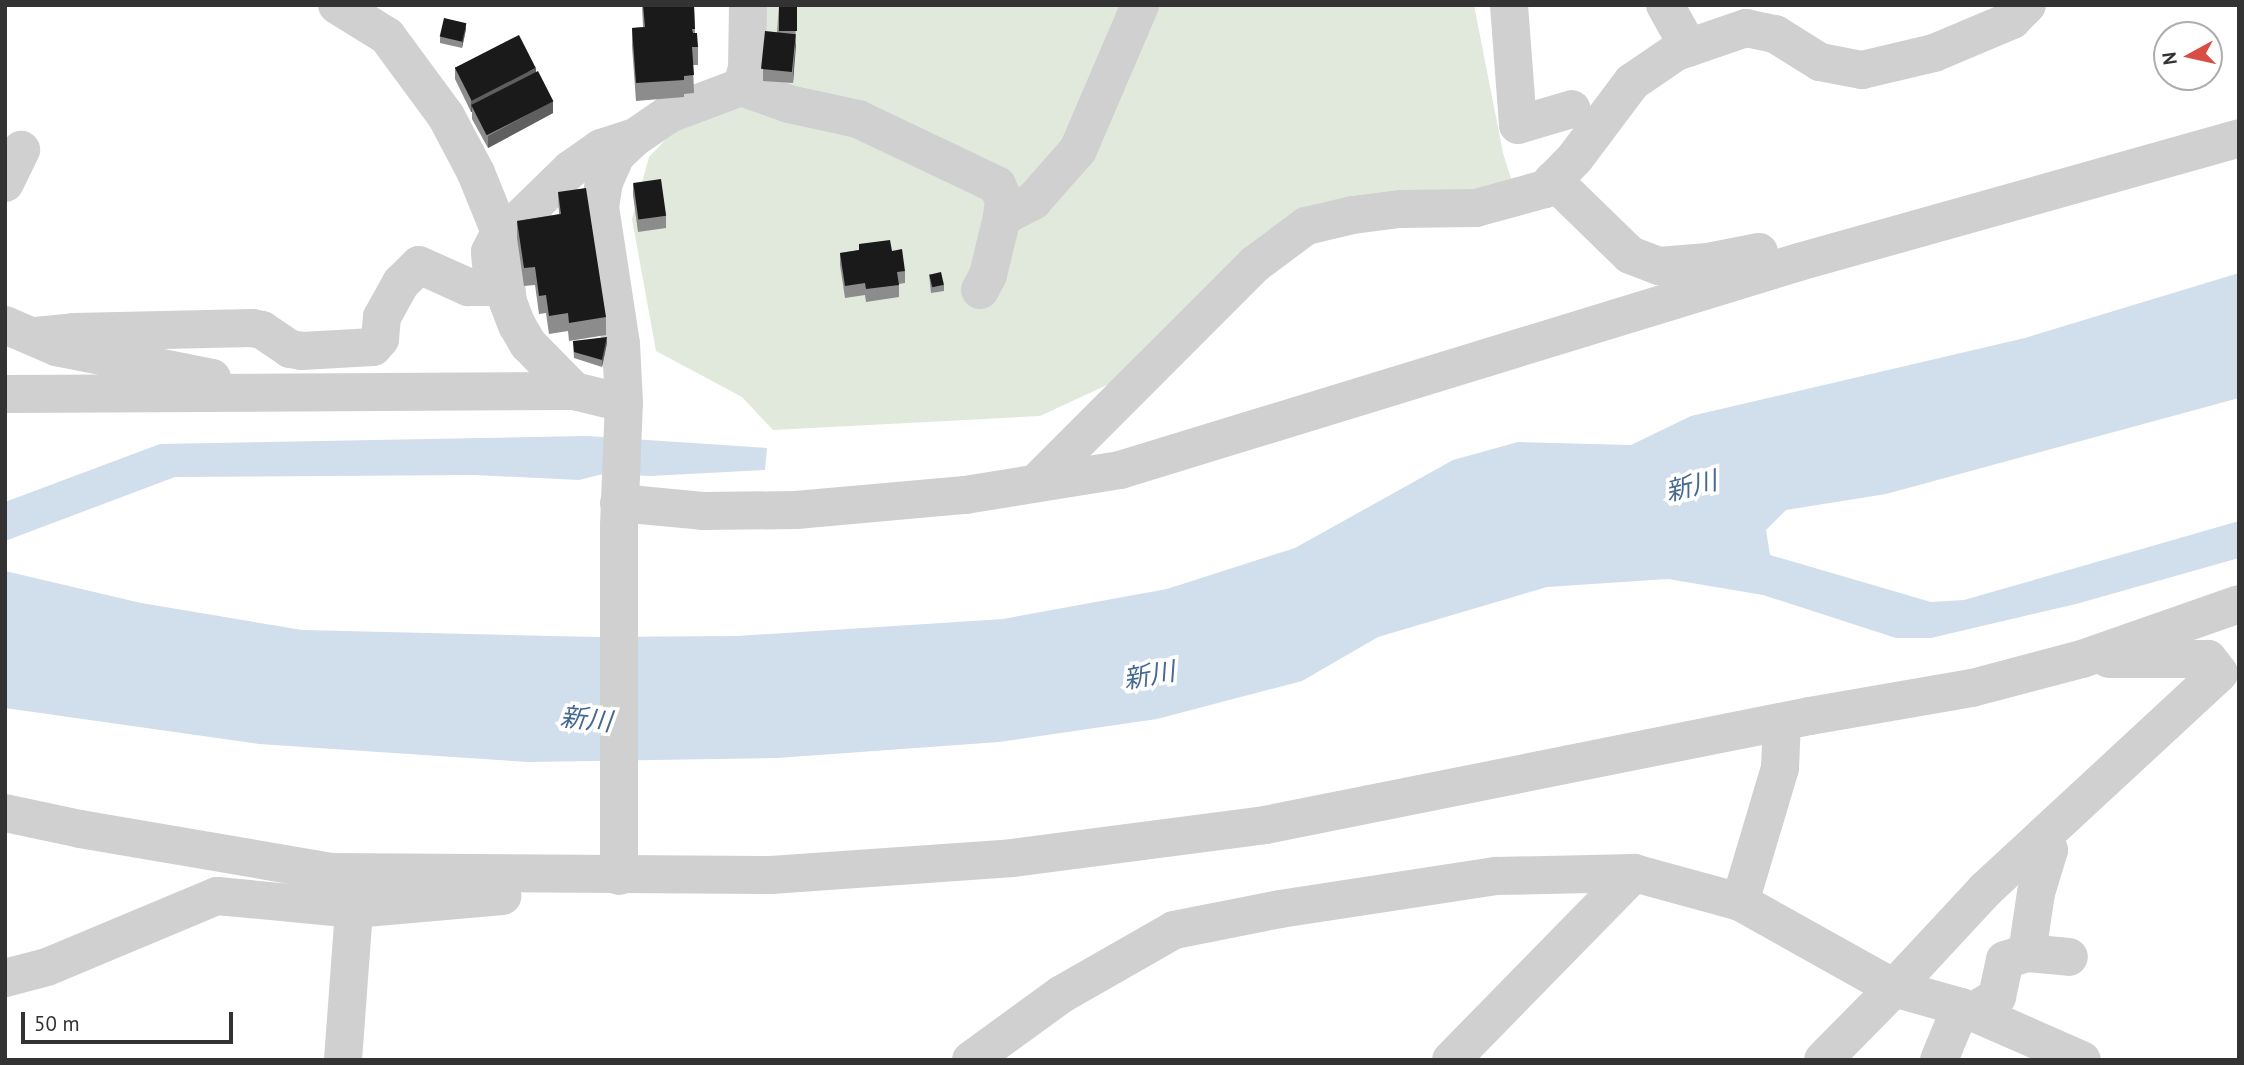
<!DOCTYPE html>
<html>
<head>
<meta charset="utf-8">
<style>
  body { margin:0 }
  #map { position:relative; width:2244px; height:1065px; overflow:hidden; background:#fff; font-family:"PT Sans","Noto Sans JP",sans-serif }
  div>[style] { position:absolute }
  .green>* { inset:0; background:#e1e9dd }
  .water>* { inset:0; background:#d1deec }
  .minor>* { height:38px; margin:-19px; padding:0 19px; transform-origin:19px; border-radius:19px; background:#d0d0d0 }
  .wall>* { inset:0; background:#8c8c8c }
  .shaded-wall>* { inset:0; background:#5f5f5f }
  .building>* { inset:0; background:#1a1a1a; transform-origin:0 0 }
  span { translate:-50% -50%; white-space:nowrap; text-align:center; line-height:1.15; -webkit-text-stroke:7px #fff; paint-order:stroke }
  .water-label { font-size:26px; color:#456991; font-style:italic }
  .frame { position:absolute; inset:0; border:7px solid #333; pointer-events:none }
  .north { position:absolute; left:2153px; top:21px; width:70px; height:70px; box-sizing:border-box; background:#fff; border:2px solid #adadad; border-radius:50%; rotate:262deg; font-size:19px; font-weight:700; line-height:28px; text-align:center; color:#333 }
  .north::after { content:''; display:block; margin:auto; width:24px; height:32px; background:#da4d44; clip-path:polygon(50% 0,100% 100%,50% 72%,0 100%) }
  .scale { position:absolute; left:21px; top:1012px; width:212px; height:32px; box-sizing:border-box; border:4px solid #333; border-top:0; padding-left:9px; font-size:21px; line-height:24px; white-space:nowrap; color:#333; -webkit-text-stroke:5px #fff; paint-order:stroke }
</style>
</head>
<body>
<div id="map">
  <div class="green">
    <div style="clip-path:polygon(761px 5px,1474px 5px,1503px 153px,1516px 194px,1298px 211px,1148px 366px,1040px 416px,773px 430px,742px 397px,656px 351px,632px 219px,649px 157px,688px 116px,758px 86px)"></div>
  </div>
  <div class="water">
    <div style="clip-path:polygon(2239px 273px,2239px 398px,1886px 494px,1786px 510px,1766px 530px,1770px 555px,1931px 602px,1964px 600px,2239px 521px,2239px 558px,2076px 604px,1931px 638px,1896px 638px,1763px 595px,1668px 579px,1547px 587px,1378px 637px,1302px 681px,1157px 719px,999px 742px,777px 758px,528px 762px,259px 744px,5px 708px,5px 571px,141px 603px,302px 630px,597px 637px,737px 636px,1003px 619px,1167px 589px,1295px 548px,1453px 460px,1518px 442px,1631px 445px,1691px 416px,2025px 338px)"></div>
    <div style="clip-path:polygon(587px 436px,767px 448px,765px 470px,651px 476px,603px 474px,579px 480px,474px 475px,175px 477px,5px 541px,5px 502px,160px 444px)"></div>
  </div>
  <div class="minor">
    <div style="left:337px;top:5px;width:59px;rotate:31.8deg"></div>
    <div style="left:387px;top:36px;width:99px;rotate:53.6deg"></div>
    <div style="left:446px;top:116px;width:64px;rotate:62.2deg"></div>
    <div style="left:476px;top:173px;width:64px;rotate:67.9deg"></div>
    <div style="left:500px;top:232px;width:70px;rotate:83.5deg"></div>
    <div style="left:508px;top:302px;width:25px;rotate:69deg"></div>
    <div style="left:517px;top:325px;width:22px;rotate:60deg"></div>
    <div style="left:528px;top:344px;width:66px;rotate:45.6deg"></div>
    <div style="left:1509px;top:5px;width:120px;rotate:85.7deg"></div>
    <div style="left:1518px;top:125px;width:56px;rotate:-16.5deg"></div>
    <div style="left:1665px;top:5px;width:49px;rotate:60.8deg"></div>
    <div style="left:741px;top:87px;width:51px;rotate:19.5deg"></div>
    <div style="left:789px;top:104px;width:71px;rotate:12.3deg"></div>
    <div style="left:858px;top:119px;width:154px;rotate:25.4deg"></div>
    <div style="left:997px;top:185px;width:17px;rotate:66deg"></div>
    <div style="left:1004px;top:201px;width:16px;rotate:97deg"></div>
    <div style="left:1002px;top:217px;width:60px;rotate:103.6deg"></div>
    <div style="left:988px;top:275px;width:17px;rotate:118deg"></div>
    <div style="left:1553px;top:180px;width:107px;rotate:44.2deg"></div>
    <div style="left:1630px;top:255px;width:31px;rotate:21deg"></div>
    <div style="left:1659px;top:266px;width:49px;rotate:-4.7deg"></div>
    <div style="left:1708px;top:262px;width:52px;rotate:-11.1deg"></div>
    <div style="left:5px;top:183px;width:37px;rotate:-64deg"></div>
    <div style="left:1002px;top:217px;width:35px;rotate:-27deg"></div>
    <div style="left:1033px;top:201px;width:68px;rotate:-48.6deg"></div>
    <div style="left:1078px;top:150px;width:158px;rotate:-66.8deg"></div>
    <div style="left:500px;top:238px;width:99px;rotate:-44.2deg"></div>
    <div style="left:571px;top:169px;width:37px;rotate:-35deg"></div>
    <div style="left:601px;top:148px;width:33px;rotate:-18deg"></div>
    <div style="left:5px;top:325px;width:56px;rotate:23.3deg"></div>
    <div style="left:56px;top:347px;width:159px;rotate:11.2deg"></div>
    <div style="left:36px;top:336px;width:38px;rotate:-6deg"></div>
    <div style="left:74px;top:332px;width:178px;rotate:-1.3deg"></div>
    <div style="left:252px;top:328px;width:10px;rotate:11deg"></div>
    <div style="left:262px;top:330px;width:34px;rotate:34deg"></div>
    <div style="left:290px;top:349px;width:12px;rotate:9deg"></div>
    <div style="left:302px;top:351px;width:71px;rotate:-3.2deg"></div>
    <div style="left:373px;top:347px;width:11px;rotate:-49deg"></div>
    <div style="left:380px;top:339px;width:22px;rotate:-85deg"></div>
    <div style="left:382px;top:317px;width:39px;rotate:-61deg"></div>
    <div style="left:401px;top:283px;width:25px;rotate:-45deg"></div>
    <div style="left:419px;top:265px;width:54px;rotate:24.2deg"></div>
    <div style="left:468px;top:287px;width:20px"></div>
    <div style="left:488px;top:287px;width:13px;rotate:-72deg"></div>
    <div style="left:492px;top:275px;width:23px;rotate:-95deg"></div>
    <div style="left:490px;top:252px;width:22px;rotate:-63deg"></div>
    <div style="left:5px;top:394px;width:569px;rotate:-0.3deg"></div>
    <div style="left:574px;top:391px;width:51px;rotate:13.5deg"></div>
    <div style="left:1038px;top:481px;width:307px;rotate:-45deg"></div>
    <div style="left:1255px;top:264px;width:64px;rotate:-36.7deg"></div>
    <div style="left:1306px;top:226px;width:48px;rotate:-13.2deg"></div>
    <div style="left:1353px;top:215px;width:47px;rotate:-7.3deg"></div>
    <div style="left:1400px;top:209px;width:76px;rotate:-0.8deg"></div>
    <div style="left:1476px;top:208px;width:72px;rotate:-15.4deg"></div>
    <div style="left:1545px;top:189px;width:43px;rotate:-45.9deg"></div>
    <div style="left:1575px;top:158px;width:95px;rotate:-53.1deg"></div>
    <div style="left:1632px;top:82px;width:53px;rotate:-34.3deg"></div>
    <div style="left:1676px;top:52px;width:74px;rotate:-18.9deg"></div>
    <div style="left:1746px;top:28px;width:30px;rotate:12deg"></div>
    <div style="left:1775px;top:34px;width:53px;rotate:31.9deg"></div>
    <div style="left:1820px;top:62px;width:43px;rotate:10.8deg"></div>
    <div style="left:1862px;top:70px;width:74px;rotate:-13.3deg"></div>
    <div style="left:1934px;top:53px;width:85px;rotate:-22.9deg"></div>
    <div style="left:2012px;top:20px;width:21px;rotate:-45deg"></div>
    <div style="left:619px;top:503px;width:84px;rotate:5.4deg"></div>
    <div style="left:703px;top:511px;width:93px;rotate:-0.6deg"></div>
    <div style="left:796px;top:510px;width:170px;rotate:-5.1deg"></div>
    <div style="left:965px;top:495px;width:157px;rotate:-9.2deg"></div>
    <div style="left:1120px;top:470px;width:710px;rotate:-17.03deg"></div>
    <div style="left:1799px;top:262px;width:457px;rotate:-15.7deg"></div>
    <div style="left:1782px;top:722px;width:46px;rotate:92.5deg"></div>
    <div style="left:1780px;top:768px;width:140px;rotate:106.6deg"></div>
    <div style="left:1740px;top:902px;width:176px;rotate:29.2deg"></div>
    <div style="left:1894px;top:988px;width:101px;rotate:134.6deg"></div>
    <div style="left:5px;top:813px;width:77px;rotate:12deg"></div>
    <div style="left:80px;top:829px;width:255px;rotate:9.7deg"></div>
    <div style="left:331px;top:872px;width:440px;rotate:0.4deg"></div>
    <div style="left:771px;top:875px;width:242px;rotate:-4deg"></div>
    <div style="left:1012px;top:858px;width:255px;rotate:-7.4deg"></div>
    <div style="left:1265px;top:825px;width:556px;rotate:-11.31deg"></div>
    <div style="left:1810px;top:716px;width:164px;rotate:-9.8deg"></div>
    <div style="left:1972px;top:688px;width:114px;rotate:-14.8deg"></div>
    <div style="left:2082px;top:659px;width:166px;rotate:-19.3deg"></div>
    <div style="left:619px;top:876px;width:350px;rotate:-90deg"></div>
    <div style="left:619px;top:526px;width:123px;rotate:-87.7deg"></div>
    <div style="left:624px;top:403px;width:59px;rotate:-92.9deg"></div>
    <div style="left:621px;top:344px;width:139px;rotate:-98.7deg"></div>
    <div style="left:600px;top:207px;width:25px;rotate:-81deg"></div>
    <div style="left:604px;top:182px;width:30px;rotate:-66deg"></div>
    <div style="left:616px;top:155px;width:25px;rotate:-43deg"></div>
    <div style="left:634px;top:138px;width:42px;rotate:-34.4deg"></div>
    <div style="left:669px;top:114px;width:77px;rotate:-20.6deg"></div>
    <div style="left:741px;top:87px;width:20px;rotate:-72deg"></div>
    <div style="left:747px;top:68px;width:63px;rotate:-89.1deg"></div>
    <div style="left:2027px;top:953px;width:61px;rotate:-81.5deg"></div>
    <div style="left:2036px;top:893px;width:45px;rotate:-73.2deg"></div>
    <div style="left:2049px;top:850px;width:15px;rotate:-113deg"></div>
    <div style="left:5px;top:978px;width:43px;rotate:-14.7deg"></div>
    <div style="left:47px;top:967px;width:184px;rotate:-22.7deg"></div>
    <div style="left:217px;top:896px;width:138px;rotate:5.4deg"></div>
    <div style="left:1961px;top:1007px;width:132px;rotate:23.7deg"></div>
    <div style="left:1972px;top:1012px;width:29px;rotate:-31deg"></div>
    <div style="left:1997px;top:997px;width:38px;rotate:-78deg"></div>
    <div style="left:2005px;top:960px;width:23px;rotate:-18deg"></div>
    <div style="left:2027px;top:953px;width:42px;rotate:5.4deg"></div>
    <div style="left:343px;top:1060px;width:151px;rotate:-85.8deg"></div>
    <div style="left:354px;top:909px;width:149px;rotate:-5deg"></div>
    <div style="left:971px;top:1060px;width:112px;rotate:-36deg"></div>
    <div style="left:1062px;top:994px;width:129px;rotate:-29.7deg"></div>
    <div style="left:1174px;top:930px;width:108px;rotate:-11.2deg"></div>
    <div style="left:1280px;top:909px;width:219px;rotate:-8.7deg"></div>
    <div style="left:1496px;top:876px;width:138px;rotate:-1.2deg"></div>
    <div style="left:1634px;top:873px;width:110px;rotate:15.3deg"></div>
    <div style="left:1451px;top:1060px;width:262px;rotate:-45.6deg"></div>
    <div style="left:1939px;top:1060px;width:57px;rotate:-67.5deg"></div>
    <div style="left:1961px;top:1007px;width:70px;rotate:-164.2deg"></div>
    <div style="left:1894px;top:988px;width:134px;rotate:-47.1deg"></div>
    <div style="left:1985px;top:890px;width:319px;rotate:-42.8deg"></div>
    <div style="left:2219px;top:673px;width:18px;rotate:-128deg"></div>
    <div style="left:2208px;top:659px;width:99px;rotate:180deg"></div>
  </div>
  <div class="wall">
    <div style="clip-path:polygon(642px 5px,694px 5px,695px 33px,698px 47px,698px 65px,693px 65px,694px 93px,684px 94px,684px 97px,636px 101px,632px 46px,632px 28px,643px 27px)"></div>
    <div style="clip-path:polygon(779px 5px,797px 5px,793px 83px,763px 81px,763px 69px,777px 32px)"></div>
    <div style="clip-path:polygon(466px 29px,462px 48px,440px 43px,440px 37px)"></div>
    <div style="clip-path:polygon(455px 67px,536px 72px,553px 113px,488px 148px,472px 119px,472px 112px,471px 112px,455px 79px)"></div>
    <div style="clip-path:polygon(633px 183px,666px 216px,666px 228px,638px 232px,633px 195px)"></div>
    <div style="clip-path:polygon(558px 192px,606px 317px,606px 335px,569px 341px,568px 331px,549px 334px,546px 313px,539px 314px,535px 285px,524px 286px,517px 238px,517px 221px,559px 214px)"></div>
    <div style="clip-path:polygon(859px 244px,892px 251px,905px 271px,905px 283px,899px 284px,899px 297px,866px 302px,865px 295px,845px 298px,840px 265px,840px 253px,859px 250px)"></div>
    <div style="clip-path:polygon(929px 274px,944px 285px,944px 291px,931px 293px)"></div>
    <div style="clip-path:polygon(573px 341px,607px 343px,602px 367px,574px 358px)"></div>
  </div>
  <div class="shaded-wall">
    <div style="clip-path:polygon(466px 23px,466px 29px,462px 48px,462px 42px)"></div>
    <div style="clip-path:polygon(796px 34px,796px 46px,793px 83px,793px 71px)"></div>
    <div style="clip-path:polygon(536px 68px,536px 80px,472px 106px,472px 112px,471px 112px,471px 100px)"></div>
    <div style="clip-path:polygon(553px 101px,553px 113px,488px 148px,488px 136px)"></div>
    <div style="clip-path:polygon(607px 337px,607px 343px,602px 367px,602px 360px)"></div>
  </div>
  <div class="building">
    <div style="clip-path:polygon(643px 5px,694px 5px,695px 29px,692px 29px,693px 33px,697px 33px,698px 47px,692px 47px,694px 75px,684px 76px,684px 80px,636px 83px,632px 28px,645px 27px)"></div>
    <div style="left:779px;top:5px;width:18px;height:26px"></div>
    <div style="left:444px;top:18px;width:23px;height:19px;rotate:13deg"></div>
    <div style="left:765px;top:31px;width:31px;height:38px;rotate:6deg"></div>
    <div style="left:519px;top:35px;width:37px;height:72px;rotate:63deg"></div>
    <div style="left:538px;top:71px;width:34px;height:75px;rotate:63deg"></div>
    <div style="left:661px;top:179px;width:37px;height:28px;rotate:82deg"></div>
    <div style="clip-path:polygon(586px 188px,606px 317px,569px 323px,568px 313px,549px 316px,546px 295px,539px 296px,535px 267px,524px 268px,517px 221px,561px 214px,558px 192px)"></div>
    <div style="clip-path:polygon(890px 240px,892px 251px,902px 249px,905px 271px,897px 272px,899px 285px,866px 289px,865px 283px,845px 286px,840px 253px,859px 250px,859px 244px)"></div>
    <div style="left:941px;top:272px;width:13px;height:12px;rotate:77deg"></div>
    <div style="clip-path:polygon(607px 337px,602px 360px,574px 352px,573px 341px)"></div>
  </div>
  <div class="water-label">
    <span style="left:1691px;top:486px;rotate:-14deg">新川</span>
    <span style="left:1149px;top:675px;rotate:-10deg">新川</span>
    <span style="left:586px;top:719px;rotate:6deg">新川</span>
  </div>
  <div class="frame"></div>
  <div class="north">N</div>
  <div class="scale">50 m</div>
</div>
</body>
</html>
